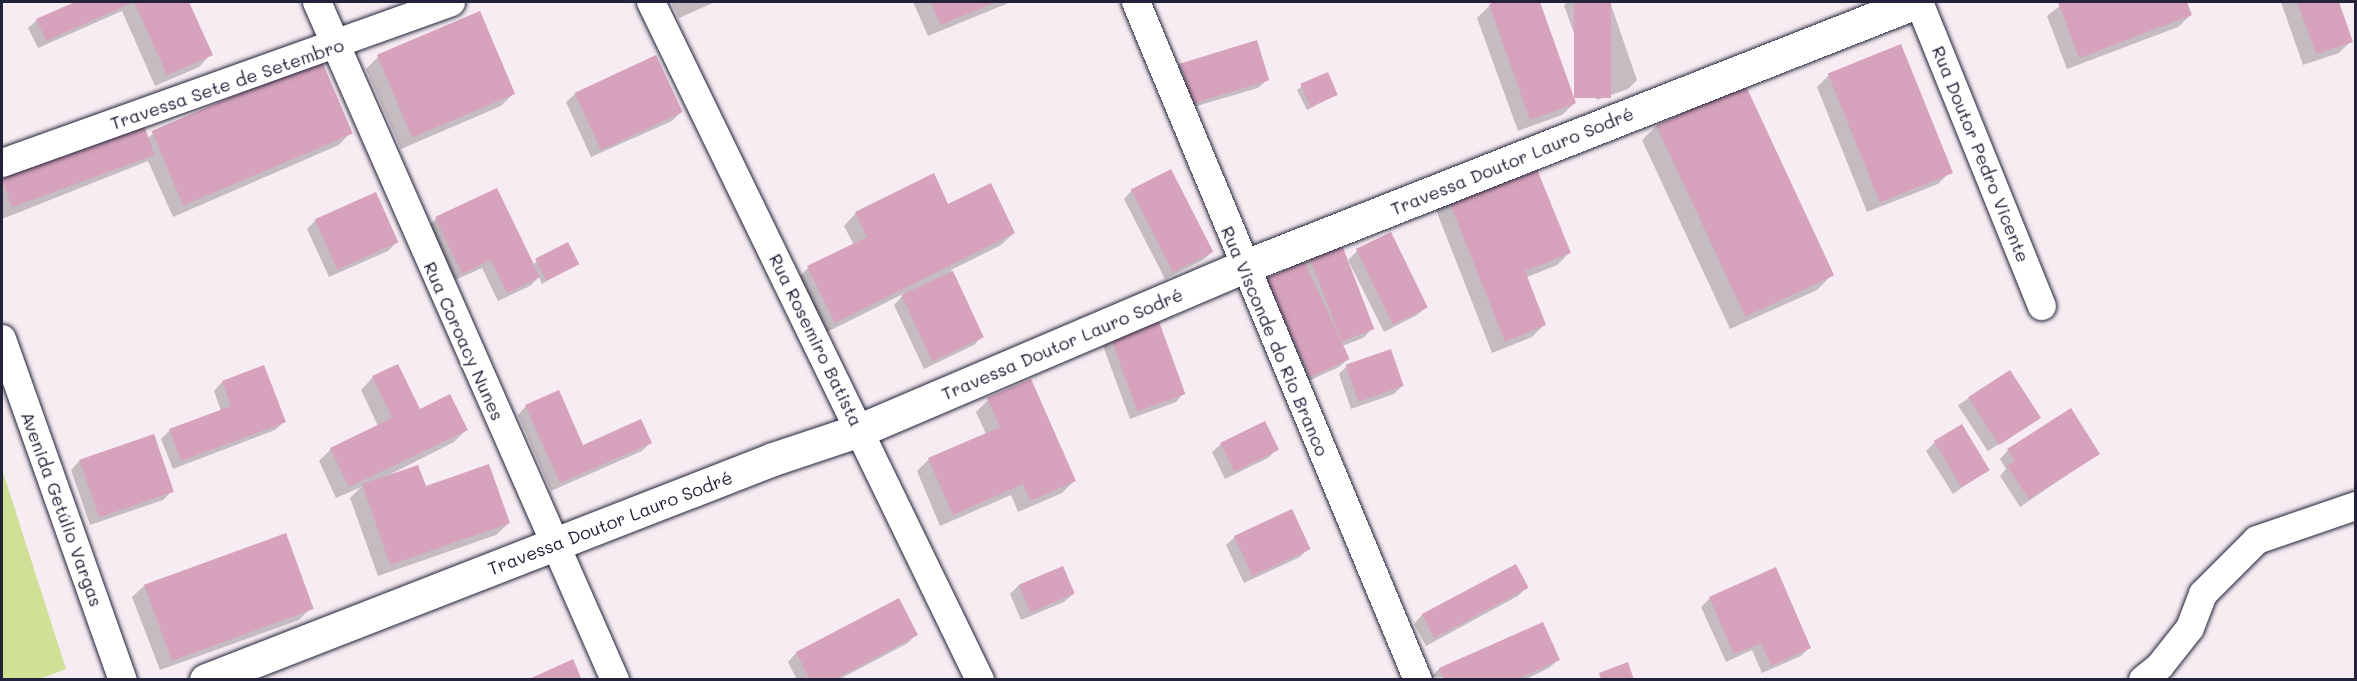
<!DOCTYPE html>
<html>
<head>
<meta charset="utf-8">
<style>
  body { margin:0 }
  #map { position:relative; width:2357px; height:681px; overflow:hidden; background:#f7ecf2; font-family:Mali,sans-serif }
  div>[style] { position:absolute }
  .green>* { inset:0; background:#cee196 }
  .shadow>* { inset:0; background:#0003; transform-origin:0 0 }
  .building>* { inset:0; background:#d7a2bc; transform-origin:0 0 }
  .roads { filter:drop-shadow(0 0 2px #22223b) drop-shadow(0 0 2px #22223b) }
  .minor>* { height:28px; margin:-14px; padding:0 14px; transform-origin:14px; border-radius:14px; background:#fff }
  .tertiary>* { height:33px; margin:-16.5px; padding:0 16.5px; transform-origin:16.5px; border-radius:16.5px; background:#fff }
  span { translate:-50% -50%; white-space:nowrap; text-align:center; line-height:1.15; -webkit-text-stroke:4.5px #fff; paint-order:stroke }
  .street-label { font-size:18px; color:#22223b }
  .frame { position:absolute; inset:0; border:3px solid #22223b; pointer-events:none }
</style>
</head>
<body>
<div id="map">
  <div class="green">
    <div style="clip-path:polygon(2px 469px,66px 669px,40px 679px,2px 679px)"></div>
  </div>
  <div class="shadow">
    <div style="clip-path:polygon(79px 2px,188px 2px,211px 54px,199px 67px,155px 86px,122px 11px,38px 48px,28px 28px,37px 20px)"></div>
    <div style="clip-path:polygon(671px 2px,715px 2px,679px 18px)"></div>
    <div style="clip-path:polygon(913px 2px,1011px 2px,928px 36px)"></div>
    <div style="clip-path:polygon(1502px 2px,1539px 2px,1575px 103px,1562px 115px,1518px 131px,1477px 18px,1489px 6px)"></div>
    <div style="clip-path:polygon(1568px 2px,1610px 2px,1637px 80px,1628px 89px,1597px 100px,1564px 5px)"></div>
    <div style="clip-path:polygon(2065px 2px,2186px 2px,2191px 15px,2178px 27px,2067px 69px,2047px 16px)"></div>
    <div style="clip-path:polygon(2281px 2px,2337px 2px,2351px 41px,2339px 53px,2303px 65px)"></div>
    <div style="clip-path:polygon(378px 57px,513px 94px,501px 106px,401px 149px,366px 69px)"></div>
    <div style="clip-path:polygon(1180px 63px,1267px 80px,1258px 88px,1183px 110px,1172px 72px)"></div>
    <div style="clip-path:polygon(1829px 75px,1950px 172px,1938px 184px,1867px 212px,1817px 87px)"></div>
    <div style="clip-path:polygon(1302px 86px,1336px 95px,1307px 110px,1297px 90px)"></div>
    <div style="clip-path:polygon(1744px 86px,1832px 275px,1817px 290px,1730px 329px,1642px 140px,1657px 125px)"></div>
    <div style="clip-path:polygon(575px 94px,681px 112px,672px 121px,591px 157px,566px 102px)"></div>
    <div style="clip-path:polygon(143px 127px,147px 139px,153px 133px,351px 132px,339px 145px,173px 217px,148px 161px,2px 219px,2px 181px)"></div>
    <div style="clip-path:polygon(1132px 190px,1212px 252px,1203px 260px,1165px 279px,1124px 199px)"></div>
    <div style="clip-path:polygon(1448px 198px,1569px 253px,1557px 265px,1525px 278px,1544px 325px,1532px 337px,1492px 353px,1436px 210px)"></div>
    <div style="clip-path:polygon(948px 206px,1014px 233px,1001px 245px,951px 270px,982px 337px,974px 345px,924px 369px,894px 305px,905px 293px,823px 334px,796px 280px,808px 268px,854px 245px,844px 226px,856px 213px)"></div>
    <div style="clip-path:polygon(436px 219px,533px 265px,537px 261px,577px 263px,542px 284px,539px 277px,530px 286px,498px 301px,482px 268px,453px 281px,427px 227px)"></div>
    <div style="clip-path:polygon(316px 220px,397px 242px,388px 251px,329px 277px,307px 229px)"></div>
    <div style="clip-path:polygon(1357px 251px,1426px 307px,1417px 315px,1384px 332px,1348px 260px)"></div>
    <div style="clip-path:polygon(1311px 259px,1372px 329px,1363px 338px,1342px 346px,1348px 359px,1339px 367px,1302px 384px,1257px 289px)"></div>
    <div style="clip-path:polygon(1110px 335px,1184px 393px,1176px 402px,1130px 419px,1102px 343px)"></div>
    <div style="clip-path:polygon(1347px 366px,1402px 386px,1394px 394px,1351px 409px,1339px 374px)"></div>
    <div style="left:2009px;top:372px;width:55px;height:61px;rotate:57deg"></div>
    <div style="clip-path:polygon(373px 377px,419px 411px,466px 430px,454px 442px,381px 479px,425px 488px,509px 523px,496px 535px,378px 576px,350px 498px,361px 487px,336px 498px,319px 461px,331px 449px,378px 426px,361px 390px)"></div>
    <div style="clip-path:polygon(222px 382px,284px 422px,275px 430px,173px 469px,161px 439px,170px 430px,221px 411px,214px 391px)"></div>
    <div style="clip-path:polygon(988px 400px,1074px 481px,1062px 493px,1018px 512px,1011px 495px,940px 526px,917px 471px,929px 459px,986px 434px,976px 412px)"></div>
    <div style="clip-path:polygon(526px 406px,582px 447px,650px 443px,642px 451px,551px 491px,518px 415px)"></div>
    <div style="clip-path:polygon(153px 436px,172px 491px,163px 500px,90px 525px,71px 470px,79px 461px)"></div>
    <div style="clip-path:polygon(1935px 442px,1988px 469px,1953px 494px,1926px 451px)"></div>
    <div style="clip-path:polygon(1221px 444px,1277px 449px,1268px 458px,1225px 479px,1212px 452px)"></div>
    <div style="clip-path:polygon(2008px 450px,2098px 454px,2020px 507px,2000px 476px,2006px 469px,2000px 459px)"></div>
    <div style="clip-path:polygon(285px 535px,311px 608px,299px 620px,160px 670px,132px 597px,145px 585px)"></div>
    <div style="clip-path:polygon(1235px 537px,1309px 548px,1300px 557px,1244px 583px,1226px 545px)"></div>
    <div style="clip-path:polygon(1019px 585px,1073px 594px,1064px 602px,1021px 620px,1010px 594px)"></div>
    <div style="clip-path:polygon(1527px 587px,1518px 596px,1426px 646px,1414px 624px,1422px 615px)"></div>
    <div style="clip-path:polygon(1710px 598px,1810px 647px,1801px 656px,1762px 673px,1752px 650px,1726px 662px,1701px 607px)"></div>
    <div style="clip-path:polygon(898px 600px,916px 634px,908px 643px,838px 680px,797px 680px,788px 662px,796px 653px)"></div>
    <div style="clip-path:polygon(1558px 660px,1549px 668px,1524px 680px,1431px 677px,1439px 669px)"></div>
  </div>
  <div class="building">
    <div style="clip-path:polygon(75px 2px,189px 2px,213px 55px,167px 75px,134px 2px,46px 41px,36px 19px)"></div>
    <div style="clip-path:polygon(930px 2px,996px 2px,941px 25px)"></div>
    <div style="clip-path:polygon(1497px 2px,1540px 2px,1576px 103px,1530px 120px,1489px 4px)"></div>
    <div style="left:1574px;top:2px;width:37px;height:96px"></div>
    <div style="clip-path:polygon(2058px 2px,2187px 2px,2192px 15px,2079px 58px)"></div>
    <div style="clip-path:polygon(2297px 2px,2339px 2px,2353px 42px,2316px 54px)"></div>
    <div style="left:480px;top:11px;width:90px;height:112px;rotate:67deg"></div>
    <div style="left:1257px;top:40px;width:42px;height:80px;rotate:73deg"></div>
    <div style="left:1901px;top:44px;width:139px;height:79px;rotate:68deg"></div>
    <div style="left:656px;top:55px;width:63px;height:90px;rotate:65deg"></div>
    <div style="left:321px;top:59px;width:81px;height:184px;rotate:67deg"></div>
    <div style="left:1328px;top:72px;width:25px;height:30px;rotate:67deg"></div>
    <div style="left:1745px;top:84px;width:211px;height:98px;rotate:65deg"></div>
    <div style="left:144px;top:125px;width:32px;height:152px;rotate:70deg"></div>
    <div style="clip-path:polygon(1534px 162px,1571px 253px,1525px 271px,1546px 325px,1505px 342px,1447px 196px)"></div>
    <div style="left:1171px;top:169px;width:93px;height:45px;rotate:63deg"></div>
    <div style="clip-path:polygon(934px 173px,948px 204px,991px 183px,1015px 233px,835px 323px,807px 266px,867px 237px,855px 212px)"></div>
    <div style="clip-path:polygon(497px 188px,540px 277px,507px 293px,491px 260px,462px 274px,435px 217px)"></div>
    <div style="left:376px;top:192px;width:55px;height:67px;rotate:66deg"></div>
    <div style="left:1391px;top:232px;width:84px;height:39px;rotate:64deg"></div>
    <div style="left:568px;top:242px;width:25px;height:37px;rotate:63deg"></div>
    <div style="left:1342px;top:245px;width:90px;height:35px;rotate:69deg"></div>
    <div style="left:1304px;top:261px;width:108px;height:43px;rotate:65deg"></div>
    <div style="left:953px;top:271px;width:73px;height:57px;rotate:65deg"></div>
    <div style="left:1157px;top:316px;width:83px;height:51px;rotate:70deg"></div>
    <div style="left:1391px;top:349px;width:39px;height:48px;rotate:71deg"></div>
    <div style="clip-path:polygon(398px 364px,420px 409px,450px 394px,468px 430px,349px 487px,330px 448px,392px 418px,372px 376px)"></div>
    <div style="clip-path:polygon(264px 365px,286px 422px,181px 461px,169px 429px,231px 406px,222px 381px)"></div>
    <div style="left:2010px;top:370px;width:57px;height:50px;rotate:57deg"></div>
    <div style="clip-path:polygon(1031px 379px,1076px 481px,1030px 501px,1023px 484px,953px 515px,928px 458px,1000px 427px,987px 398px)"></div>
    <div style="clip-path:polygon(559px 390px,583px 445px,641px 419px,652px 443px,560px 483px,525px 405px)"></div>
    <div style="clip-path:polygon(2071px 408px,2100px 454px,2029px 499px,2007px 466px,2015px 461px,2007px 449px)"></div>
    <div style="left:1265px;top:421px;width:32px;height:50px;rotate:64deg"></div>
    <div style="left:1962px;top:424px;width:54px;height:33px;rotate:59deg"></div>
    <div style="left:154px;top:434px;width:61px;height:79px;rotate:71deg"></div>
    <div style="clip-path:polygon(489px 464px,510px 523px,390px 565px,362px 484px,418px 465px,426px 486px)"></div>
    <div style="left:1292px;top:509px;width:44px;height:64px;rotate:65deg"></div>
    <div style="left:286px;top:533px;width:81px;height:151px;rotate:70deg"></div>
    <div style="left:1516px;top:564px;width:27px;height:107px;rotate:62deg"></div>
    <div style="left:1063px;top:566px;width:30px;height:48px;rotate:67deg"></div>
    <div style="clip-path:polygon(1776px 567px,1811px 648px,1771px 666px,1761px 643px,1734px 654px,1709px 597px)"></div>
    <div style="clip-path:polygon(899px 598px,918px 635px,833px 680px,810px 680px,796px 652px)"></div>
    <div style="clip-path:polygon(1543px 622px,1560px 660px,1515px 680px,1444px 680px,1439px 668px)"></div>
    <div style="clip-path:polygon(573px 659px,582px 680px,527px 680px)"></div>
    <div style="clip-path:polygon(1628px 662px,1634px 680px,1601px 680px,1599px 673px)"></div>
  </div>
  <div class="roads">
    <div class="minor">
      <div style="left:317px;top:2px;width:741px;rotate:66.27deg"></div>
      <div style="left:651px;top:2px;width:754px;rotate:64.11deg"></div>
      <div style="left:1136px;top:2px;width:734px;rotate:67.42deg"></div>
      <div style="left:1919px;top:2px;width:328px;rotate:68deg"></div>
      <div style="left:2px;top:163px;width:477px;rotate:-19.7deg"></div>
      <div style="left:2px;top:339px;width:362px;rotate:70.5deg"></div>
      <div style="left:2143px;top:680px;width:22px;rotate:-39deg"></div>
      <div style="left:2160px;top:666px;width:48px;rotate:-51.7deg"></div>
      <div style="left:2190px;top:628px;width:36px;rotate:-69deg"></div>
      <div style="left:2203px;top:594px;width:76px;rotate:-45deg"></div>
      <div style="left:2257px;top:540px;width:105px;rotate:-19deg"></div>
    </div>
    <div class="tertiary">
      <div style="left:206px;top:680px;width:609px;rotate:-21.29deg"></div>
      <div style="left:773px;top:459px;width:92px;rotate:-18.4deg"></div>
      <div style="left:860px;top:430px;width:416px;rotate:-23.1deg"></div>
      <div style="left:1243px;top:267px;width:723px;rotate:-21.49deg"></div>
    </div>
  </div>
  <div class="street-label">
    <span style="left:227px;top:84px;rotate:-19deg">Travessa Sete de Setembro</span>
    <span style="left:1981px;top:154px;rotate:68deg">Rua Doutor Pedro Vicente</span>
    <span style="left:1512px;top:161px;rotate:-22deg">Travessa Doutor Lauro Sodré</span>
    <span style="left:816px;top:340px;rotate:64deg">Rua Rosemiro Batista</span>
    <span style="left:464px;top:341px;rotate:66deg">Rua Coroacy Nunes</span>
    <span style="left:1275px;top:341px;rotate:67deg">Rua Visconde do Rio Branco</span>
    <span style="left:1062px;top:344px;rotate:-23deg">Travessa Doutor Lauro Sodré</span>
    <span style="left:62px;top:509px;rotate:70deg">Avenida Getúlio Vargas</span>
    <span style="left:610px;top:523px;rotate:-21deg">Travessa Doutor Lauro Sodré</span>
  </div>
  <div class="frame"></div>
</div>
</body>
</html>
